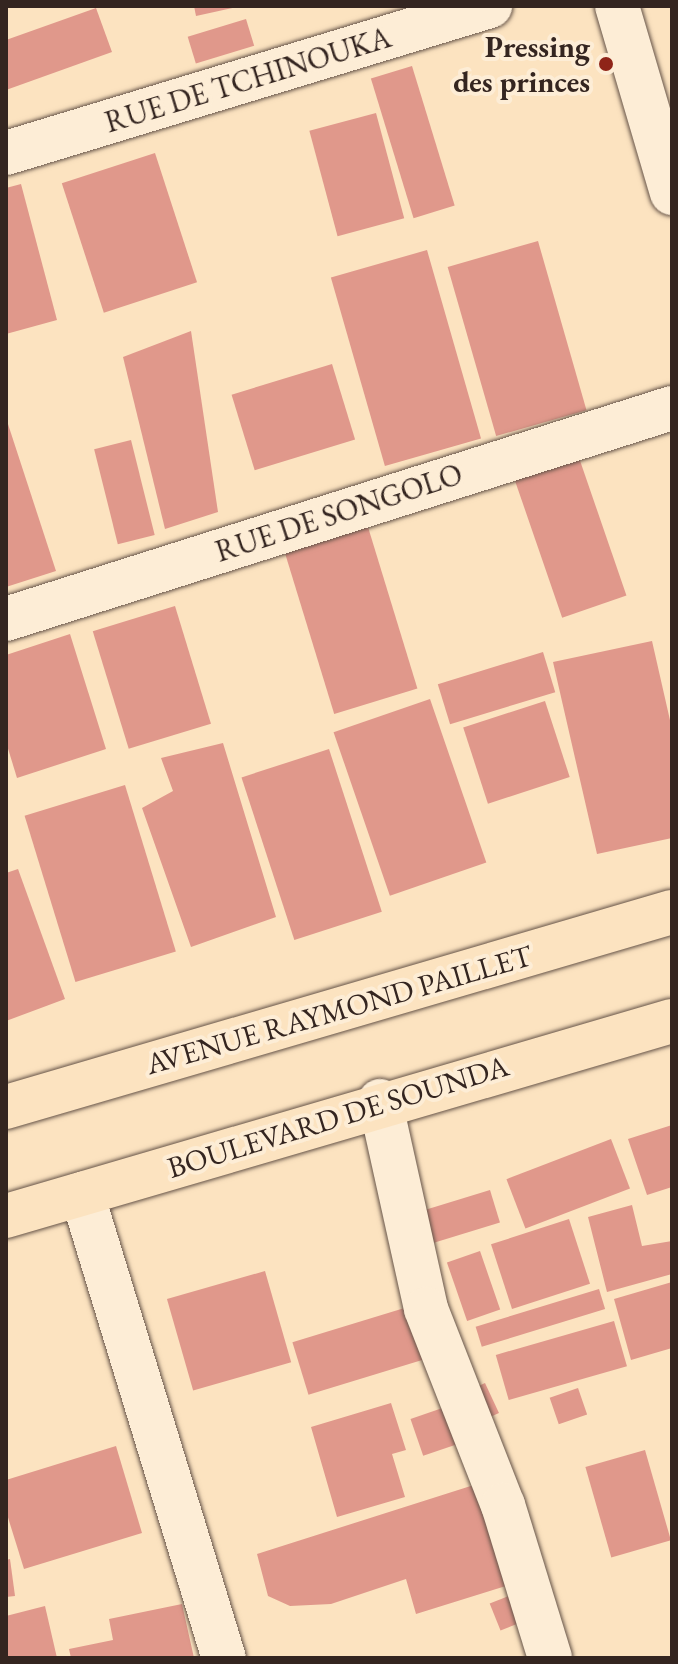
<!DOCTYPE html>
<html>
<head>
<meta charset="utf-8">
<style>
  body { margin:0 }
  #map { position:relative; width:678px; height:1664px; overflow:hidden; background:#fce3c0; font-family:"EB Garamond",serif }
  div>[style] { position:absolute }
  .building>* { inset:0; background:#e0988b; transform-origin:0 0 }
  .roads { filter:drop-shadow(0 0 2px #665448) drop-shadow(0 0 2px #665448) }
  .minor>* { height:44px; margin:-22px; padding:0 22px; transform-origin:22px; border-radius:22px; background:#fdedd6 }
  .major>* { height:44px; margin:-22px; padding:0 22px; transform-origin:22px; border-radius:22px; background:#fce3c0 }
  .dots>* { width:22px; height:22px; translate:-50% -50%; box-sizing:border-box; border:4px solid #fdedd6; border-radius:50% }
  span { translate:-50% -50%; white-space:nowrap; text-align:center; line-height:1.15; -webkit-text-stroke:8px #fdedd6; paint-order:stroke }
  .poi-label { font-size:30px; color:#342520; font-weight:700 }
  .right { translate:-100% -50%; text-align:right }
  .street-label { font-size:30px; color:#342520 }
  .frame { position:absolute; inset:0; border:8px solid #342520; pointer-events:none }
</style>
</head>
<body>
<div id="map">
  <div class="building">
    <div style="clip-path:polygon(194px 6px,237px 6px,237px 7px,196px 16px)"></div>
    <div style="clip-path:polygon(96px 8px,112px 52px,6px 90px,6px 40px)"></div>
    <div style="left:246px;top:19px;width:28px;height:61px;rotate:73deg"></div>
    <div style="left:412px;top:66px;width:146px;height:43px;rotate:73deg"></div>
    <div style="left:376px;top:113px;width:109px;height:69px;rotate:75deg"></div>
    <div style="left:155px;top:153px;width:136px;height:98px;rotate:72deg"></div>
    <div style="clip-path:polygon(21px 184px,57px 320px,6px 334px,6px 188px)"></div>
    <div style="left:538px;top:241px;width:176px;height:94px;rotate:74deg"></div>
    <div style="left:427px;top:250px;width:196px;height:100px;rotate:74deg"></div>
    <div style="clip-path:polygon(191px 331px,218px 512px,165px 529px,123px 357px)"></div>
    <div style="left:332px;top:364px;width:79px;height:105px;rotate:73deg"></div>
    <div style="clip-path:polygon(6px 418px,56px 571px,6px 587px)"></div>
    <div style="left:131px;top:440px;width:98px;height:38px;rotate:76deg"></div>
    <div style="left:576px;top:449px;width:155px;height:68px;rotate:71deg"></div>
    <div style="left:368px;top:527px;width:169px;height:87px;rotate:73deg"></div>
    <div style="left:175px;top:606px;width:123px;height:86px;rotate:73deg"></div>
    <div style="clip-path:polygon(70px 634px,106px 749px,17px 778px,6px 742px,6px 655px)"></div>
    <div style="clip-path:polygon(652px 641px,672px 729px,672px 838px,597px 854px,553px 662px)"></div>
    <div style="left:543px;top:652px;width:42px;height:110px;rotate:73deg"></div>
    <div style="left:430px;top:699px;width:173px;height:102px;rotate:71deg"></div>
    <div style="left:545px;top:701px;width:80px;height:86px;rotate:72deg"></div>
    <div style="clip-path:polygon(223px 743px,276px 917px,191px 947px,142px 808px,173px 791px,161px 758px)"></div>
    <div style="left:329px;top:749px;width:171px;height:92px;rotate:72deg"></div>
    <div style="left:125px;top:785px;width:174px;height:105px;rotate:73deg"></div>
    <div style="clip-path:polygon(18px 869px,65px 999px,6px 1021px,6px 873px)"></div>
    <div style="clip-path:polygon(672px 1125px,672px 1187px,647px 1195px,628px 1139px)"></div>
    <div style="left:611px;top:1139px;width:53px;height:112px;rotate:69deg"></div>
    <div style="left:490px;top:1190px;width:34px;height:69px;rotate:73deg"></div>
    <div style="clip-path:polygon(632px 1205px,642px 1246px,672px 1241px,672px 1274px,607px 1292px,588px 1217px)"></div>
    <div style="left:569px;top:1219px;width:68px;height:82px;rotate:72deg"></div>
    <div style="left:480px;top:1251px;width:62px;height:35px;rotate:71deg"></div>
    <div style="left:265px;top:1271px;width:95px;height:102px;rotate:74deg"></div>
    <div style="clip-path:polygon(672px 1282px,672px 1348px,631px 1360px,614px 1299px)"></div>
    <div style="left:599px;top:1289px;width:21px;height:129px;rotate:73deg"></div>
    <div style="left:411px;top:1306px;width:55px;height:124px;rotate:73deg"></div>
    <div style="left:614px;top:1321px;width:47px;height:123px;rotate:74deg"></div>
    <div style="left:485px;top:1383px;width:33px;height:24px;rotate:65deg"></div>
    <div style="left:578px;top:1388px;width:28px;height:30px;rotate:71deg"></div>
    <div style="clip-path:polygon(391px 1403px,406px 1450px,392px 1454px,405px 1497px,337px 1517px,311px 1427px)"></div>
    <div style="left:454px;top:1404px;width:39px;height:46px;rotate:71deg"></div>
    <div style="clip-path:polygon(116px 1446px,142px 1533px,24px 1569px,6px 1511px,6px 1480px)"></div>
    <div style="left:645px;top:1450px;width:94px;height:62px;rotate:74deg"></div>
    <div style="clip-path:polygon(477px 1484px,509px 1585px,416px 1614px,406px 1579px,331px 1604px,290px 1606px,268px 1596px,257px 1554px)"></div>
    <div style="clip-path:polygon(10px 1559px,15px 1596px,6px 1597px,6px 1560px)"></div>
    <div style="left:511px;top:1595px;width:29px;height:23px;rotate:68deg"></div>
    <div style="clip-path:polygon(182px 1604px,194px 1658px,71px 1658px,69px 1649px,113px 1640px,109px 1619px)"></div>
    <div style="clip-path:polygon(45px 1606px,57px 1658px,6px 1658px,6px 1616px)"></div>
  </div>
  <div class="roads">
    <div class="minor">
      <div style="left:617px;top:6px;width:195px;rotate:73.6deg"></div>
      <div style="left:6px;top:153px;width:506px;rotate:-16.89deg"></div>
      <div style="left:6px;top:619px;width:699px;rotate:-17.58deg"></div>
      <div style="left:380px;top:1101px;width:213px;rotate:77.5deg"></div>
      <div style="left:426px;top:1309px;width:211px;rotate:68.6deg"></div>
      <div style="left:503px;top:1505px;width:160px;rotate:72.9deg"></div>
      <div style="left:82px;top:1194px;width:485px;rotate:73deg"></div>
    </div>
    <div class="major">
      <div style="left:6px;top:1107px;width:694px;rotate:-16.32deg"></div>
      <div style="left:6px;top:1216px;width:694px;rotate:-16.32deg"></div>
    </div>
  </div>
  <div class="dots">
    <div style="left:606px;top:64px;background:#8f2418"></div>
  </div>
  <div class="poi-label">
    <span class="right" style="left:590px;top:64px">Pressing<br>des princes</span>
  </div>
  <div class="street-label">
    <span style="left:248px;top:80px;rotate:-17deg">RUE DE TCHINOUKA</span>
    <span style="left:339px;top:513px;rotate:-18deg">RUE DE SONGOLO</span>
    <span style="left:339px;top:1010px;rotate:-16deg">AVENUE RAYMOND PAILLET</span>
    <span style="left:338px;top:1117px;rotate:-17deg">BOULEVARD DE SOUNDA</span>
  </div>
  <div class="frame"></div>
</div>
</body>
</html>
